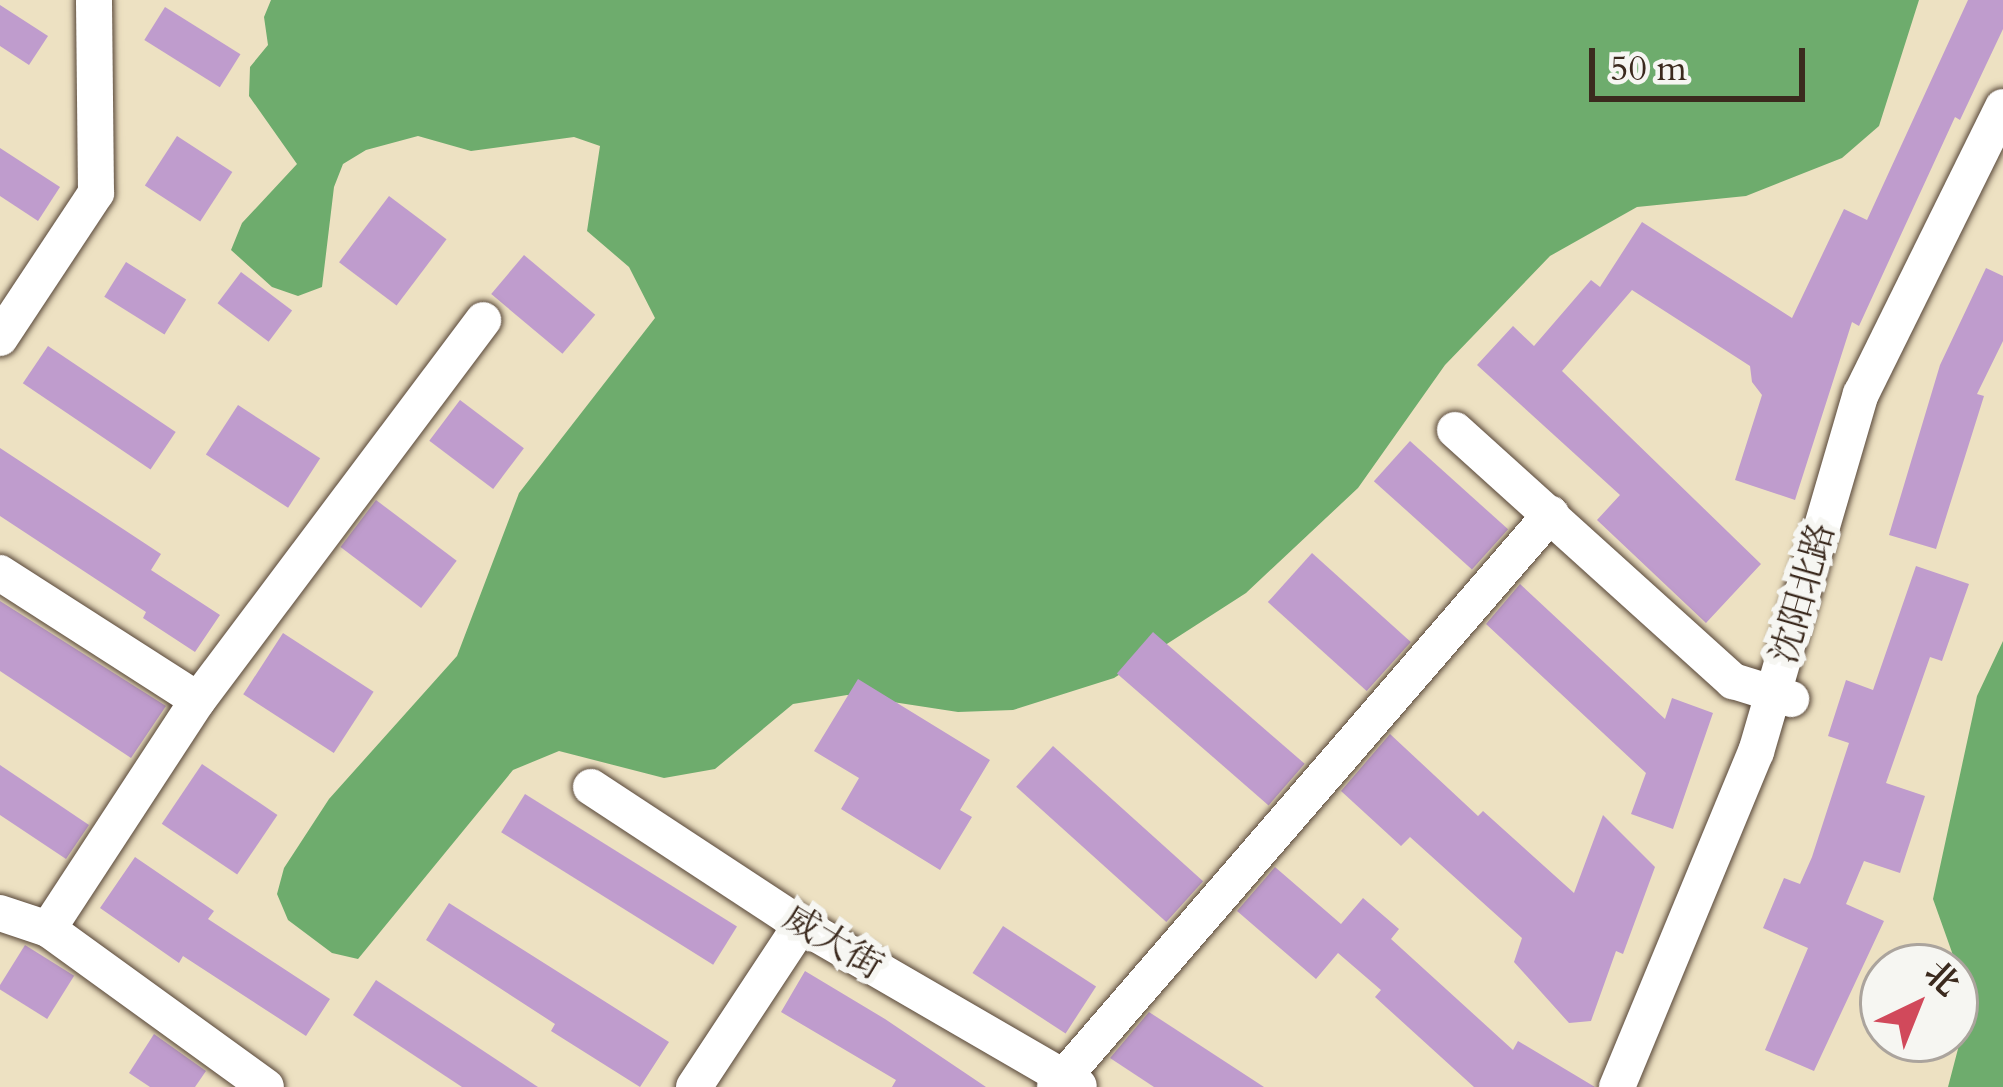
<!DOCTYPE html>
<html>
<head>
<meta charset="utf-8">
<style>
  body { margin:0 }
  #map { position:relative; width:2003px; height:1087px; overflow:hidden; background:#ede1c2; font-family:Cardo,"Noto Serif SC",serif }
  div>[style] { position:absolute }
  .forest>* { inset:0; background:#6eac6d }
  .building>* { inset:0; background:#bf9ccd; transform-origin:0 0 }
  .roads { filter:drop-shadow(0 0 3px #564537) drop-shadow(0 0 3px #564537) }
  .minor>* { height:36px; margin:-18px; padding:0 18px; transform-origin:18px; border-radius:18px; background:#fff }
  span { translate:-50% -50%; white-space:nowrap; text-align:center; line-height:1.15; -webkit-text-stroke:12px #f6f6f2; paint-order:stroke }
  .street-label { font-size:36px; color:#3b2a1e }
  .north { position:absolute; left:1859px; top:943px; width:120px; height:120px; box-sizing:border-box; background:#f6f6f2; border:3px solid #aba49d; border-radius:50%; rotate:43deg; font-size:33px; font-weight:700; line-height:48px; text-align:center; color:#3b2a1e }
  .north::after { content:''; display:block; margin:auto; width:42px; height:54px; background:#d1495b; clip-path:polygon(50% 0,100% 100%,50% 72%,0 100%) }
  .scale { position:absolute; left:1589px; top:48px; width:216px; height:54px; box-sizing:border-box; border:6px solid #3b2a1e; border-top:0; padding-left:15px; font-size:36px; line-height:42px; white-space:nowrap; color:#3b2a1e; -webkit-text-stroke:9px #f6f6f2; paint-order:stroke }
</style>
</head>
<body>
<div id="map">
  <div class="forest">
    <div style="clip-path:polygon(271px 0,1919px 0,1879px 126px,1842px 158px,1746px 196px,1637px 207px,1550px 256px,1445px 365px,1358px 488px,1246px 593px,1114px 678px,1013px 710px,958px 712px,847px 695px,793px 704px,715px 769px,664px 778px,559px 751px,513px 770px,358px 959px,332px 953px,288px 920px,277px 894px,284px 868px,329px 799px,457px 656px,519px 493px,655px 318px,629px 267px,587px 231px,600px 146px,574px 137px,471px 151px,418px 136px,366px 150px,343px 164px,334px 187px,322px 287px,298px 296px,272px 287px,231px 250px,242px 223px,297px 164px,249px 96px,250px 67px,268px 45px,264px 17px)"></div>
    <div style="clip-path:polygon(2003px 641px,2003px 1087px,1948px 1087px,1970px 1003px,1933px 899px,1977px 696px)"></div>
  </div>
  <div class="building">
    <div style="clip-path:polygon(1968px 0,2003px 0,2003px 29px,1960px 120px,1955px 117px,1859px 326px,1852px 322px,1795px 500px,1735px 480px,1762px 395px,1752px 382px,1750px 366px,1632px 290px,1562px 371px,1761px 564px,1706px 623px,1597px 520px,1620px 495px,1477px 365px,1513px 326px,1534px 346px,1591px 280px,1600px 287px,1642px 222px,1792px 318px,1844px 209px,1867px 220px)"></div>
    <div style="clip-path:polygon(0 5px,48px 36px,29px 65px,0 46px)"></div>
    <div style="left:165px;top:7px;width:89px;height:39px;rotate:32deg"></div>
    <div style="left:177px;top:136px;width:66px;height:59px;rotate:33deg"></div>
    <div style="clip-path:polygon(0 148px,60px 187px,38px 221px,0 196px)"></div>
    <div style="left:389px;top:196px;width:72px;height:83px;rotate:37deg"></div>
    <div style="left:524px;top:255px;width:93px;height:51px;rotate:40deg"></div>
    <div style="left:126px;top:262px;width:71px;height:41px;rotate:32deg"></div>
    <div style="clip-path:polygon(1986px 268px,2003px 276px,2003px 341px,1977px 394px,1984px 396px,1936px 549px,1889px 535px,1940px 365px)"></div>
    <div style="left:241px;top:272px;width:64px;height:39px;rotate:37deg"></div>
    <div style="left:48px;top:346px;width:154px;height:45px;rotate:34deg"></div>
    <div style="left:460px;top:400px;width:80px;height:51px;rotate:37deg"></div>
    <div style="left:238px;top:405px;width:98px;height:59px;rotate:33deg"></div>
    <div style="left:1410px;top:441px;width:132px;height:54px;rotate:42deg"></div>
    <div style="clip-path:polygon(0 448px,161px 554px,151px 570px,220px 615px,195px 652px,143px 618px,146px 612px,0 516px)"></div>
    <div style="left:376px;top:500px;width:101px;height:59px;rotate:37deg"></div>
    <div style="left:1312px;top:553px;width:133px;height:66px;rotate:42deg"></div>
    <div style="clip-path:polygon(1916px 566px,1969px 584px,1942px 661px,1930px 657px,1886px 783px,1925px 796px,1900px 873px,1864px 861px,1846px 904px,1884px 921px,1814px 1071px,1765px 1050px,1808px 948px,1763px 928px,1784px 878px,1800px 884px,1812px 857px,1849px 743px,1828px 736px,1846px 680px,1873px 690px)"></div>
    <div style="clip-path:polygon(1520px 584px,1665px 719px,1672px 698px,1713px 713px,1673px 829px,1631px 814px,1646px 773px,1486px 624px)"></div>
    <div style="clip-path:polygon(0 601px,166px 706px,131px 758px,0 671px)"></div>
    <div style="left:1153px;top:632px;width:201px;height:55px;rotate:41deg"></div>
    <div style="left:283px;top:633px;width:108px;height:73px;rotate:33deg"></div>
    <div style="clip-path:polygon(858px 679px,990px 760px,960px 810px,972px 817px,940px 870px,841px 809px,859px 778px,814px 751px)"></div>
    <div style="clip-path:polygon(1390px 734px,1478px 816px,1483px 811px,1574px 893px,1603px 815px,1655px 867px,1623px 954px,1616px 951px,1591px 1021px,1569px 1023px,1514px 962px,1522px 938px,1410px 837px,1401px 846px,1341px 791px)"></div>
    <div style="left:1053px;top:746px;width:202px;height:55px;rotate:42deg"></div>
    <div style="left:202px;top:764px;width:91px;height:72px;rotate:34deg"></div>
    <div style="clip-path:polygon(0 765px,89px 825px,66px 859px,0 815px)"></div>
    <div style="left:525px;top:794px;width:250px;height:45px;rotate:32deg"></div>
    <div style="clip-path:polygon(135px 857px,214px 911px,208px 919px,330px 999px,306px 1036px,183px 956px,179px 963px,100px 908px)"></div>
    <div style="clip-path:polygon(1275px 867px,1341px 924px,1363px 898px,1399px 929px,1391px 939px,1513px 1050px,1518px 1041px,1595px 1087px,1474px 1087px,1375px 997px,1381px 990px,1338px 953px,1316px 979px,1237px 911px)"></div>
    <div style="clip-path:polygon(449px 903px,669px 1042px,640px 1087px,551px 1031px,555px 1024px,426px 940px)"></div>
    <div style="left:1003px;top:926px;width:111px;height:56px;rotate:33deg"></div>
    <div style="left:25px;top:945px;width:58px;height:51px;rotate:32deg"></div>
    <div style="clip-path:polygon(805px 971px,885px 1019px,986px 1087px,892px 1087px,896px 1080px,781px 1012px)"></div>
    <div style="clip-path:polygon(376px 980px,538px 1087px,462px 1087px,353px 1015px)"></div>
    <div style="clip-path:polygon(1149px 1012px,1264px 1087px,1154px 1087px,1110px 1058px)"></div>
    <div style="clip-path:polygon(154px 1034px,206px 1071px,195px 1087px,150px 1087px,129px 1073px)"></div>
  </div>
  <div class="roads">
    <div class="minor">
      <div style="left:0;top:338px;width:174px;rotate:-56.5deg"></div>
      <div style="left:96px;top:193px;width:193px;rotate:-90.6deg"></div>
      <div style="left:1455px;top:430px;width:375px;rotate:42.1deg"></div>
      <div style="left:1733px;top:681px;width:61px;rotate:17.2deg"></div>
      <div style="left:0;top:573px;width:235px;rotate:32.7deg"></div>
      <div style="left:591px;top:787px;width:251px;rotate:33.3deg"></div>
      <div style="left:801px;top:925px;width:321px;rotate:30.1deg"></div>
      <div style="left:0;top:913px;width:51px;rotate:18.4deg"></div>
      <div style="left:48px;top:929px;width:269px;rotate:35.9deg"></div>
      <div style="left:48px;top:929px;width:274px;rotate:-56.8deg"></div>
      <div style="left:198px;top:700px;width:475px;rotate:-53.1deg"></div>
      <div style="left:694px;top:1087px;width:194px;rotate:-56.6deg"></div>
      <div style="left:1055px;top:1087px;width:758px;rotate:-49.12deg"></div>
      <div style="left:1617px;top:1087px;width:363px;rotate:-67.5deg"></div>
      <div style="left:1756px;top:752px;width:373px;rotate:-73.7deg"></div>
      <div style="left:1861px;top:394px;width:320px;rotate:-63.7deg"></div>
    </div>
  </div>
  <div class="street-label">
    <span style="left:1803px;top:593px;rotate:-74deg">沈阳北路</span>
    <span style="left:833px;top:942px;rotate:31deg">威大街</span>
  </div>
  <div class="north">北</div>
  <div class="scale">50 m</div>
</div>
</body>
</html>
